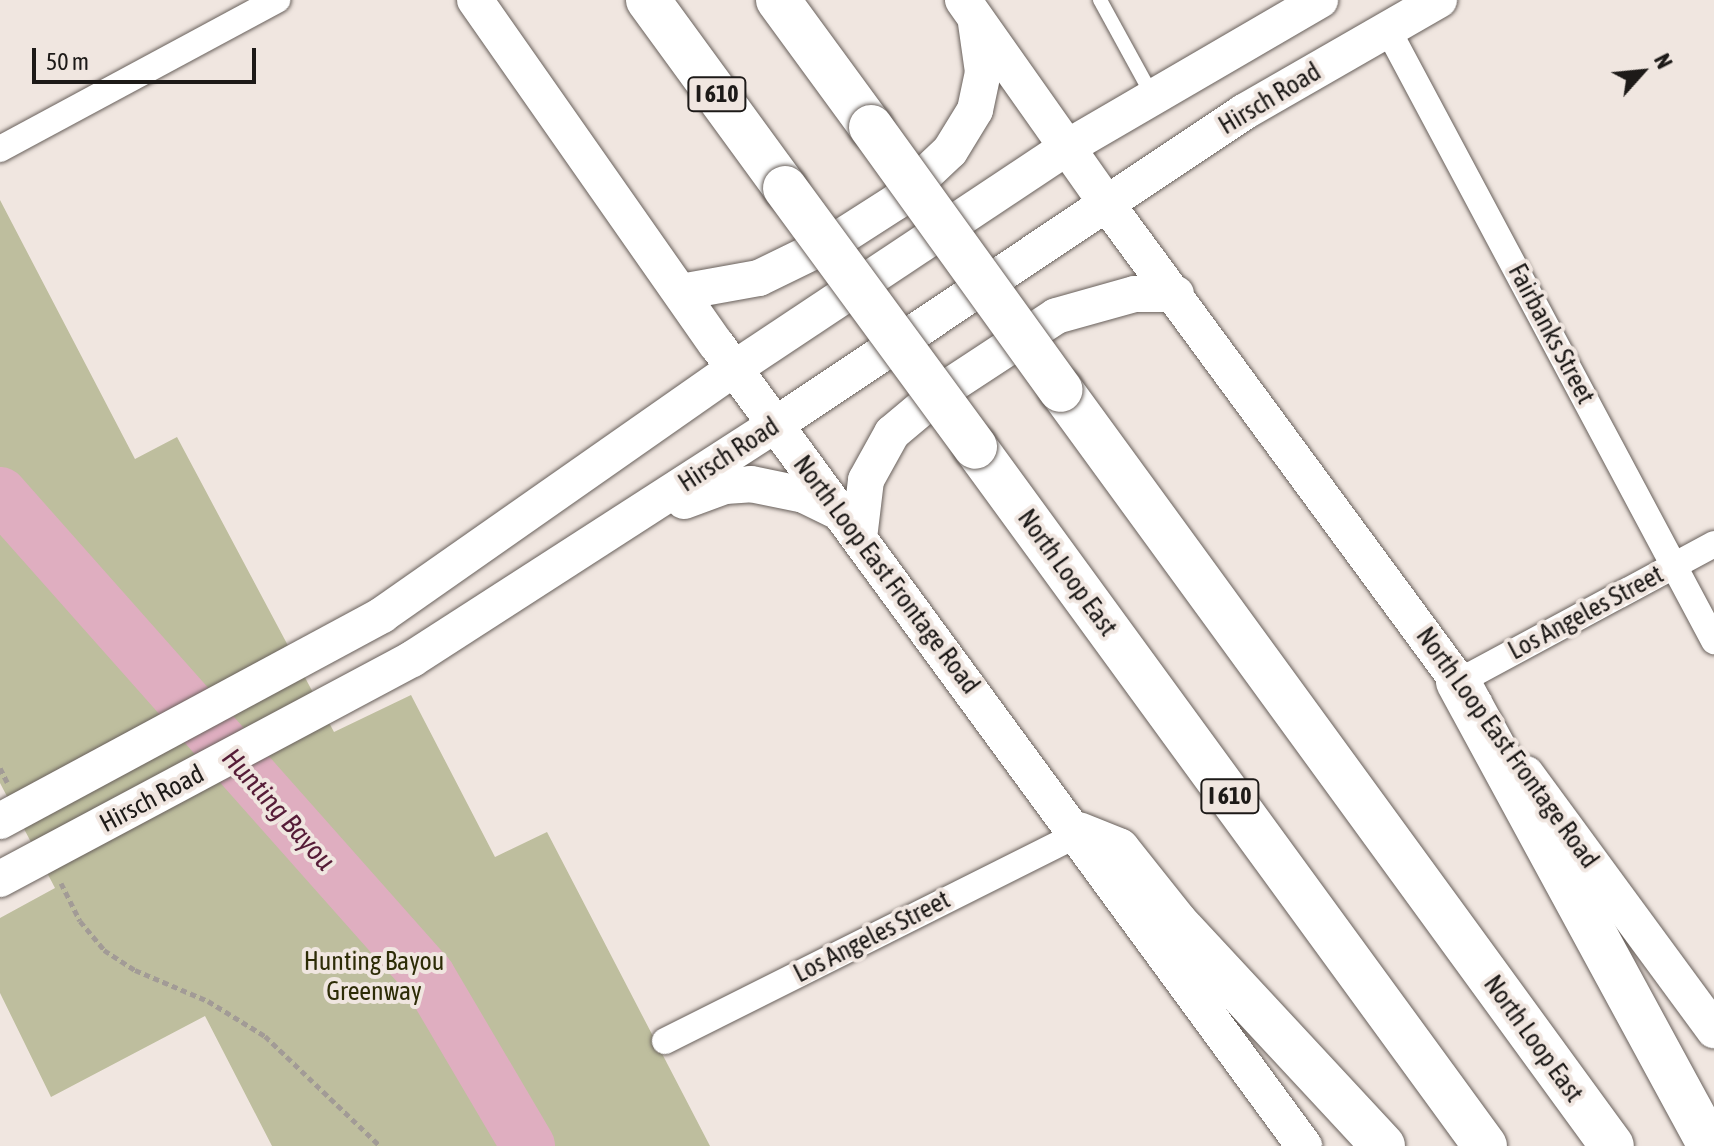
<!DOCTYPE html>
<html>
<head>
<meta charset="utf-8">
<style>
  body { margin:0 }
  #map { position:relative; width:1714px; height:1146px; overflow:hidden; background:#f0e6e0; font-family:"Asap Condensed",sans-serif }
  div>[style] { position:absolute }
  .green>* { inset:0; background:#bebe9e }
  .river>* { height:54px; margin:-27px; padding:0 27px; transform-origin:27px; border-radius:27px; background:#dfaec0 }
  .path>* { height:5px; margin-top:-2.5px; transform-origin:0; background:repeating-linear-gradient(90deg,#a29b96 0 6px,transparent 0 10px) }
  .roads { filter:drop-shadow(0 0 2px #68605b) drop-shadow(0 0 2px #68605b) }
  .lane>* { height:14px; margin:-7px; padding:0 7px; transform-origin:7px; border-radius:7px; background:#fff }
  .street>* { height:26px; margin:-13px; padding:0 13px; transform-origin:13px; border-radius:13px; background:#fff }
  .secondary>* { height:36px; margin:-18px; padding:0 18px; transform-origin:18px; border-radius:18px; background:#fff }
  .highway>* { height:44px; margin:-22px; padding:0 22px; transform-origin:22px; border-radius:22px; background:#fff }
  .bridges { filter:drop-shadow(0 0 2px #68605b) drop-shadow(0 0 2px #68605b) }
  .highway-bridge>* { height:44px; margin:-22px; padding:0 22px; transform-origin:22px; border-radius:22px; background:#fff }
  span { translate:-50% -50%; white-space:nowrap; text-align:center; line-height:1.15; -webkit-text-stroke:8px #f0e6e0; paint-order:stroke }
  .shield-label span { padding:2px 6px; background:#f0e6e0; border:2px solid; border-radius:6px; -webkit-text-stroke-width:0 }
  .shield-label { font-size:24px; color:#1d1a18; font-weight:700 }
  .street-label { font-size:26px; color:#1d1a18 }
  .park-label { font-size:26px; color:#2d2c06 }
  .water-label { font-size:28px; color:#561c37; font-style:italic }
  .north { position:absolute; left:1602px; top:32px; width:80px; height:80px; -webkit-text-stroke:6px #f0e6e0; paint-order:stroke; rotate:63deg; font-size:22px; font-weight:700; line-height:32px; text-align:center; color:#1d1a18 }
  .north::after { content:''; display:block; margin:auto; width:28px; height:36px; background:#1d1a18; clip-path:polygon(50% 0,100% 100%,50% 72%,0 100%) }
  .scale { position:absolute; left:32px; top:48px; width:224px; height:36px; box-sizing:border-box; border:4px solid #1d1a18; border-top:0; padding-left:10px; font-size:24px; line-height:28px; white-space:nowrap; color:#1d1a18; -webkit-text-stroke:6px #f0e6e0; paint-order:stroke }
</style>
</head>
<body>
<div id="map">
  <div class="green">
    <div style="clip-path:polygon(0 200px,135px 459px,177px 437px,334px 732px,411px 695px,495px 857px,547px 832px,710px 1146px,272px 1146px,205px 1016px,51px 1097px,0 993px,0 918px,55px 888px,0 783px)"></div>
  </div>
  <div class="river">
    <div style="left:0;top:494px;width:645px;rotate:48.4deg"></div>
    <div style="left:428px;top:976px;width:197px;rotate:59.5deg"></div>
  </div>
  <div class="path">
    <div style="left:0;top:768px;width:16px;rotate:63deg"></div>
    <div style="left:61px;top:883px;width:42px;rotate:63.4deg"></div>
    <div style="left:80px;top:921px;width:38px;rotate:50deg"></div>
    <div style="left:104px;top:950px;width:37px;rotate:33deg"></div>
    <div style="left:135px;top:970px;width:79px;rotate:23deg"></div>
    <div style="left:208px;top:1001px;width:67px;rotate:31.6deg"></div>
    <div style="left:265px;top:1036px;width:159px;rotate:43.7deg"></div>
  </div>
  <div class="roads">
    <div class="lane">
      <div style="left:1100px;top:0;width:108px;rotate:61.3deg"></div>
    </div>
    <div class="street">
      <div style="left:1387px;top:28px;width:695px;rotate:61.92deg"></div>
      <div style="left:0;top:149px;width:315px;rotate:-28.3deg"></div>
      <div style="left:1458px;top:682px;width:291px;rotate:-28.3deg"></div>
      <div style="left:665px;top:1041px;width:462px;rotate:-26.6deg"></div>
    </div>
    <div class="secondary">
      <div style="left:475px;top:0;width:421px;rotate:55deg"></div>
      <div style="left:717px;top:345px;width:993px;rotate:53.76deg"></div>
      <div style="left:963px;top:0;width:248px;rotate:54.8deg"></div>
      <div style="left:1106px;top:203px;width:621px;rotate:53.65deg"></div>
      <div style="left:681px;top:292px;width:79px;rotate:-10.2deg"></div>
      <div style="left:759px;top:278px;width:85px;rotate:-26deg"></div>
      <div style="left:835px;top:241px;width:72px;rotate:-32.6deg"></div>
      <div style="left:896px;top:202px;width:74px;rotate:-43.4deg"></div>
      <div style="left:950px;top:151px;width:48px;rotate:-58.6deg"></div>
      <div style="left:975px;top:110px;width:39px;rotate:-78deg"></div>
      <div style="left:983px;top:72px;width:49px;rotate:-98.1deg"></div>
      <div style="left:684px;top:501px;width:44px;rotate:-20.1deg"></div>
      <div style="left:725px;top:486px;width:26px;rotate:-4deg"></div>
      <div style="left:751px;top:484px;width:54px;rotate:11.7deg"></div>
      <div style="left:804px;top:495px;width:37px;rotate:26deg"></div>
      <div style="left:859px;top:538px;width:58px;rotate:-83.1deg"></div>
      <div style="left:866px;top:480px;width:54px;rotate:-61deg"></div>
      <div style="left:892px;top:433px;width:65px;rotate:-40deg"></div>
      <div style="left:942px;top:391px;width:136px;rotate:-33.3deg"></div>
      <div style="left:1056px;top:316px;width:82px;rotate:-15.6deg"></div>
      <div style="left:1135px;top:294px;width:41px"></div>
      <div style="left:1526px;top:774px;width:318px;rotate:53.7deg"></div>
      <div style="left:0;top:821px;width:434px;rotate:-28.3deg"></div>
      <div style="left:382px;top:615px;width:431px;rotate:-35deg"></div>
      <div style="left:735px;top:368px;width:397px;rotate:-33.6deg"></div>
      <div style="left:1066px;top:148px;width:294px;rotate:-30.2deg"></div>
      <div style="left:0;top:879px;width:467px;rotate:-28.1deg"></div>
      <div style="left:412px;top:659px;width:432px;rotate:-32.8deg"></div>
      <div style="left:775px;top:425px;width:564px;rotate:-33.72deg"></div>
      <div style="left:1244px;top:112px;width:225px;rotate:-29.9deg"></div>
    </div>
    <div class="highway">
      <div style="left:648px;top:0;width:233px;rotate:53.9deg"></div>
      <div style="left:778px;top:0;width:157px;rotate:53.8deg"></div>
      <div style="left:1061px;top:390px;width:935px;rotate:53.91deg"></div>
      <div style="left:975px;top:447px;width:865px;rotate:53.88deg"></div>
      <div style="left:1458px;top:682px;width:528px;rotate:61.49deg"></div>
      <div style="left:1078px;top:834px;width:43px;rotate:21.8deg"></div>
      <div style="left:1118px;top:850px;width:93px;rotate:51.5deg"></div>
      <div style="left:1176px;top:923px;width:304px;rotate:47.1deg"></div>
    </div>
  </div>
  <div class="bridges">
    <div class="highway-bridge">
      <div style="left:871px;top:127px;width:324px;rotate:54.2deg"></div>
      <div style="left:785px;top:188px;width:321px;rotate:53.7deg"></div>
    </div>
  </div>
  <div class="shield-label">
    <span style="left:717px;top:94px">I 610</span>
    <span style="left:1230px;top:796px">I 610</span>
  </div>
  <div class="street-label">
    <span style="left:1270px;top:99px;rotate:-31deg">Hirsch Road</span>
    <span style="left:1551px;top:334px;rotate:62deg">Fairbanks Street</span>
    <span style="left:729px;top:455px;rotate:-33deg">Hirsch Road</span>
    <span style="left:1067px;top:573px;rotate:54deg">North Loop East</span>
    <span style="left:886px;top:575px;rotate:53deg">North Loop East Frontage Road</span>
    <span style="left:1586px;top:613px;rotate:-28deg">Los Angeles Street</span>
    <span style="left:1507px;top:748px;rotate:54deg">North Loop East Frontage Road</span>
    <span style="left:152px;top:799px;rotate:-28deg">Hirsch Road</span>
    <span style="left:872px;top:937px;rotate:-27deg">Los Angeles Street</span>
    <span style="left:1533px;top:1039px;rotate:54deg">North Loop East</span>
  </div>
  <div class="park-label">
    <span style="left:374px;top:977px">Hunting Bayou<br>Greenway</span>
  </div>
  <div class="water-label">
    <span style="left:279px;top:809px;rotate:48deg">Hunting Bayou</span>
  </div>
  <div class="north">N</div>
  <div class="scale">50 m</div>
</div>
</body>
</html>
